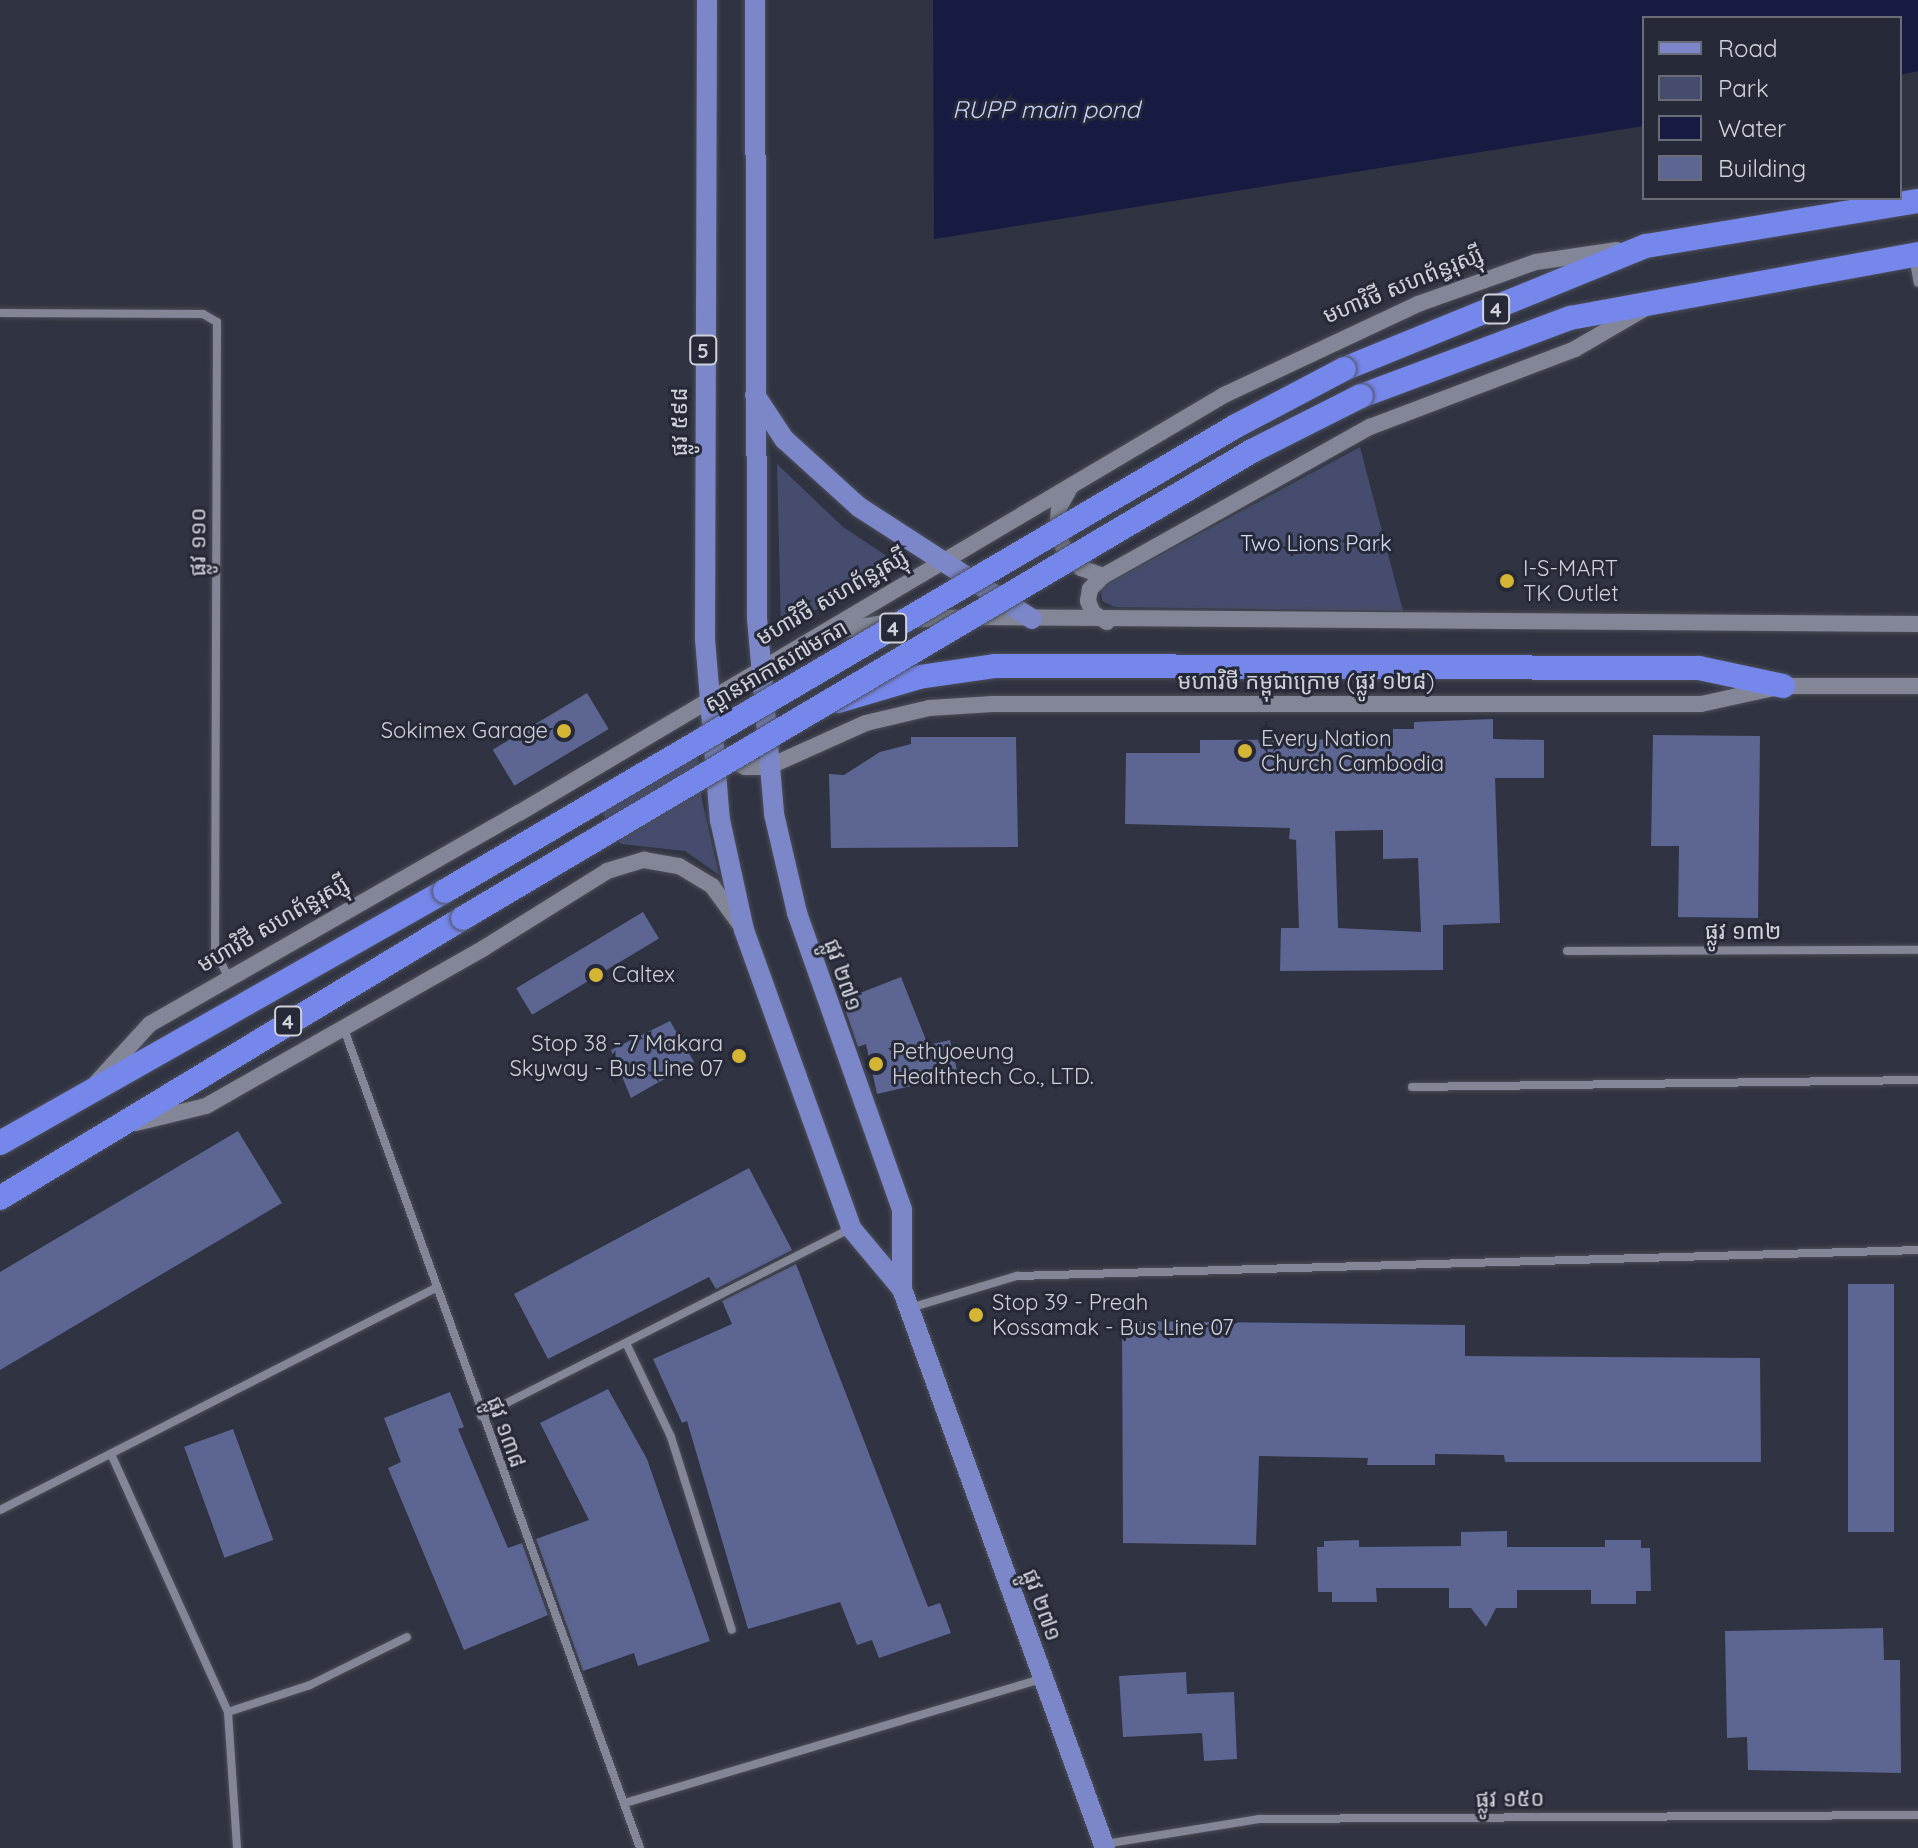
<!DOCTYPE html>
<html>
<head>
<meta charset="utf-8">
<style>
  body { margin:0 }
  #map { position:relative; width:1918px; height:1848px; overflow:hidden; background:#303341; font-family:Quicksand,"Noto Sans Khmer",sans-serif }
  div>[style] { position:absolute }
  .green>* { inset:0; background:#464c6d }
  .water>* { inset:0; background:#171b41 }
  .building>* { inset:0; background:#5d6692; transform-origin:0 0 }
  .roads { filter:drop-shadow(0 0 2px #4b4e59) drop-shadow(0 0 2px #4b4e59) }
  .street>* { height:8px; margin:-4px; padding:0 4px; transform-origin:4px; border-radius:4px; background:#828696 }
  .secondary>* { height:16px; margin:-8px; padding:0 8px; transform-origin:8px; border-radius:8px; background:#828696 }
  .primary>* { height:20px; margin:-10px; padding:0 10px; transform-origin:10px; border-radius:10px; background:#7b87c9 }
  .highway>* { height:24px; margin:-12px; padding:0 12px; transform-origin:12px; border-radius:12px; background:#7687eb }
  .bridges { filter:drop-shadow(0 0 2px #4b4e59) drop-shadow(0 0 2px #4b4e59) }
  .highway-bridge>* { height:24px; margin:-12px; padding:0 12px; transform-origin:12px; border-radius:12px; background:#7687eb }
  .dots>* { width:22px; height:22px; translate:-50% -50%; box-sizing:border-box; border:4px solid #262937; border-radius:50% }
  span { translate:-50% -50%; white-space:nowrap; text-align:center; line-height:1.15; -webkit-text-stroke:6px #262937; paint-order:stroke }
  .shield-label span { padding:2px 6px; background:#262937; border:2px solid; border-radius:6px; -webkit-text-stroke-width:0 }
  .shield-label { font-size:20px; color:#cfd2da; font-weight:700 }
  .street-label { font-size:22px; color:#cfd2da }
  .park-label { font-size:22px; color:#d3daf6 }
  .poi-label { font-size:22px; color:#cfd2da }
  .left { translate:0 -50%; text-align:left }
  .right { translate:-100% -50%; text-align:right }
  .water-label { font-size:24px; color:#cad4ff; font-style:italic }
  .legend { position:absolute; left:1642px; top:16px; width:260px; height:184px; box-sizing:border-box; background:#262937; border:2px solid #6a6d78; margin:0; padding:10px 14px; list-style:none; font-size:24px; color:#cfd2da }
  .legend li { display:flex; align-items:center; gap:16px; height:40px }
  .legend b { width:40px; border:2px solid #6a6d78 }
</style>
</head>
<body>
<div id="map">
  <div class="green">
    <div style="clip-path:polygon(1360px 447px,1403px 611px,1115px 607px,1102px 601px,1101px 589px,1110px 582px)"></div>
    <div style="clip-path:polygon(777px 464px,843px 527px,897px 563px,781px 630px)"></div>
    <div style="clip-path:polygon(696px 733px,702px 800px,719px 875px,685px 851px,621px 844px,591px 794px)"></div>
  </div>
  <div class="water">
    <div style="clip-path:polygon(933px 0,1918px 0,1918px 71px,1900px 75px,1900px 18px,1644px 18px,1644px 126px,934px 239px)"></div>
  </div>
  <div class="building">
    <div style="left:587px;top:693px;width:42px;height:110px;rotate:59deg"></div>
    <div style="clip-path:polygon(evenodd,1493px 719px,1493px 739px,1544px 740px,1544px 778px,1495px 778px,1500px 923px,1443px 925px,1443px 970px,1280px 971px,1281px 928px,1299px 928px,1296px 840px,1289px 839px,1290px 828px,1125px 824px,1126px 753px,1200px 753px,1200px 740px,1393px 739px,1393px 729px,1414px 729px,1414px 722px,1493px 719px,1383px 830px,1383px 859px,1418px 858px,1421px 932px,1338px 928px,1335px 831px,1383px 830px)"></div>
    <div style="clip-path:polygon(1653px 735px,1760px 736px,1758px 918px,1678px 917px,1679px 846px,1651px 846px)"></div>
    <div style="clip-path:polygon(911px 737px,1016px 737px,1018px 847px,831px 848px,829px 774px,844px 775px,880px 752px,911px 744px)"></div>
    <div style="left:643px;top:912px;width:31px;height:148px;rotate:59deg"></div>
    <div style="clip-path:polygon(901px 977px,928px 1045px,950px 1040px,958px 1075px,877px 1094px,866px 1044px,858px 1047px,842px 1000px)"></div>
    <div style="clip-path:polygon(670px 1021px,694px 1062px,631px 1098px,611px 1050px)"></div>
    <div style="clip-path:polygon(238px 1131px,282px 1203px,0 1370px,0 1272px)"></div>
    <div style="clip-path:polygon(749px 1168px,792px 1250px,716px 1289px,709px 1277px,548px 1359px,514px 1294px)"></div>
    <div style="clip-path:polygon(796px 1264px,928px 1607px,940px 1603px,951px 1633px,879px 1658px,872px 1640px,857px 1645px,840px 1602px,748px 1629px,687px 1421px,682px 1423px,653px 1359px,732px 1324px,722px 1301px)"></div>
    <div style="left:1848px;top:1284px;width:46px;height:248px"></div>
    <div style="clip-path:polygon(1122px 1321px,1465px 1325px,1465px 1356px,1760px 1358px,1761px 1462px,1505px 1462px,1504px 1455px,1435px 1454px,1435px 1465px,1367px 1465px,1368px 1458px,1259px 1456px,1256px 1545px,1123px 1543px)"></div>
    <div style="clip-path:polygon(608px 1389px,647px 1459px,710px 1641px,638px 1666px,634px 1653px,583px 1671px,536px 1539px,589px 1520px,540px 1423px)"></div>
    <div style="clip-path:polygon(450px 1392px,464px 1427px,458px 1429px,508px 1548px,522px 1543px,548px 1615px,464px 1650px,388px 1468px,401px 1462px,384px 1418px)"></div>
    <div style="left:233px;top:1429px;width:118px;height:52px;rotate:70deg"></div>
    <div style="clip-path:polygon(1507px 1531px,1507px 1547px,1605px 1547px,1605px 1540px,1641px 1540px,1641px 1548px,1650px 1548px,1651px 1591px,1636px 1591px,1636px 1604px,1591px 1604px,1591px 1590px,1517px 1590px,1517px 1608px,1496px 1608px,1486px 1627px,1471px 1608px,1449px 1608px,1449px 1588px,1376px 1588px,1377px 1602px,1332px 1602px,1332px 1592px,1318px 1592px,1317px 1547px,1324px 1547px,1324px 1541px,1359px 1540px,1359px 1547px,1461px 1546px,1461px 1532px)"></div>
    <div style="clip-path:polygon(1883px 1628px,1884px 1660px,1900px 1660px,1901px 1773px,1748px 1770px,1747px 1737px,1727px 1738px,1725px 1631px)"></div>
    <div style="clip-path:polygon(1186px 1672px,1187px 1694px,1234px 1692px,1237px 1759px,1204px 1761px,1202px 1733px,1123px 1737px,1119px 1676px)"></div>
  </div>
  <div class="roads">
    <div class="street">
      <div style="left:1913px;top:256px;width:27px;rotate:80deg"></div>
      <div style="left:0;top:313px;width:203px;rotate:0.3deg"></div>
      <div style="left:203px;top:314px;width:16px;rotate:30deg"></div>
      <div style="left:217px;top:322px;width:629px;rotate:90.18deg"></div>
      <div style="left:215px;top:951px;width:30px;rotate:63deg"></div>
      <div style="left:1567px;top:951px;width:351px;rotate:-0.2deg"></div>
      <div style="left:344px;top:1029px;width:871px;rotate:70.13deg"></div>
      <div style="left:1412px;top:1087px;width:506px;rotate:-0.79deg"></div>
      <div style="left:910px;top:1308px;width:112px;rotate:-16.7deg"></div>
      <div style="left:1017px;top:1276px;width:901px;rotate:-1.65deg"></div>
      <div style="left:626px;top:1343px;width:104px;rotate:64.4deg"></div>
      <div style="left:671px;top:1437px;width:202px;rotate:72.5deg"></div>
      <div style="left:481px;top:1416px;width:415px;rotate:-26.9deg"></div>
      <div style="left:111px;top:1454px;width:283px;rotate:65.6deg"></div>
      <div style="left:228px;top:1712px;width:136px;rotate:86.2deg"></div>
      <div style="left:0;top:1510px;width:488px;rotate:-27deg"></div>
      <div style="left:228px;top:1712px;width:86px;rotate:-18.2deg"></div>
      <div style="left:310px;top:1685px;width:108px;rotate:-26.3deg"></div>
      <div style="left:625px;top:1803px;width:435px;rotate:-16.6deg"></div>
      <div style="left:1105px;top:1844px;width:157px;rotate:-9.2deg"></div>
      <div style="left:1260px;top:1819px;width:658px;rotate:-0.35deg"></div>
    </div>
    <div class="secondary">
      <div style="left:1071px;top:486px;width:25px;rotate:119deg"></div>
      <div style="left:1059px;top:508px;width:22px;rotate:95deg"></div>
      <div style="left:1057px;top:530px;width:23px;rotate:70deg"></div>
      <div style="left:1065px;top:552px;width:23px;rotate:45deg"></div>
      <div style="left:1081px;top:568px;width:23px;rotate:20deg"></div>
      <div style="left:1107px;top:622px;width:17px;rotate:-147deg"></div>
      <div style="left:1093px;top:613px;width:13px;rotate:-113deg"></div>
      <div style="left:1088px;top:601px;width:12px;rotate:-81deg"></div>
      <div style="left:1090px;top:589px;width:18px;rotate:-45deg"></div>
      <div style="left:1103px;top:576px;width:306px;rotate:-29.2deg"></div>
      <div style="left:1370px;top:427px;width:219px;rotate:-20.8deg"></div>
      <div style="left:1575px;top:349px;width:78px;rotate:-30.2deg"></div>
      <div style="left:832px;top:632px;width:69px;rotate:-10deg"></div>
      <div style="left:900px;top:620px;width:72px;rotate:-2.4deg"></div>
      <div style="left:972px;top:617px;width:946px;rotate:0.42deg"></div>
      <div style="left:724px;top:757px;width:23px;rotate:25deg"></div>
      <div style="left:745px;top:767px;width:23px"></div>
      <div style="left:768px;top:767px;width:107px;rotate:-24.2deg"></div>
      <div style="left:866px;top:723px;width:65px;rotate:-13.4deg"></div>
      <div style="left:929px;top:708px;width:64px;rotate:-3.6deg"></div>
      <div style="left:993px;top:704px;width:708px"></div>
      <div style="left:1701px;top:704px;width:84px;rotate:-12.4deg"></div>
      <div style="left:1783px;top:686px;width:135px"></div>
      <div style="left:97px;top:1082px;width:79px;rotate:-47.6deg"></div>
      <div style="left:150px;top:1024px;width:425px;rotate:-29.8deg"></div>
      <div style="left:519px;top:813px;width:820px;rotate:-30.66deg"></div>
      <div style="left:1224px;top:395px;width:214px;rotate:-25.1deg"></div>
      <div style="left:1418px;top:304px;width:125px;rotate:-19.6deg"></div>
      <div style="left:1536px;top:262px;width:82px;rotate:-8.4deg"></div>
      <div style="left:136px;top:1123px;width:72px;rotate:-13.7deg"></div>
      <div style="left:206px;top:1106px;width:320px;rotate:-29.6deg"></div>
      <div style="left:484px;top:948px;width:145px;rotate:-32deg"></div>
      <div style="left:607px;top:871px;width:39px;rotate:-17deg"></div>
      <div style="left:644px;top:860px;width:36px;rotate:10deg"></div>
      <div style="left:679px;top:866px;width:39px;rotate:31deg"></div>
      <div style="left:712px;top:886px;width:51px;rotate:53.8deg"></div>
    </div>
    <div class="primary">
      <div style="left:707px;top:0;width:639px;rotate:90.18deg"></div>
      <div style="left:705px;top:639px;width:182px;rotate:85.3deg"></div>
      <div style="left:720px;top:820px;width:113px;rotate:77.7deg"></div>
      <div style="left:744px;top:930px;width:317px;rotate:70.2deg"></div>
      <div style="left:851px;top:1228px;width:80px;rotate:50.1deg"></div>
      <div style="left:755px;top:0;width:618px;rotate:89.81deg"></div>
      <div style="left:757px;top:618px;width:197px;rotate:85deg"></div>
      <div style="left:774px;top:814px;width:102px;rotate:76.9deg"></div>
      <div style="left:797px;top:913px;width:315px;rotate:70.5deg"></div>
      <div style="left:902px;top:1210px;width:79px;rotate:90deg"></div>
      <div style="left:902px;top:1289px;width:595px;rotate:70.04deg"></div>
      <div style="left:755px;top:395px;width:53px;rotate:56.6deg"></div>
      <div style="left:784px;top:439px;width:101px;rotate:42.2deg"></div>
      <div style="left:859px;top:507px;width:206px;rotate:32.9deg"></div>
    </div>
    <div class="highway">
      <div style="left:1344px;top:369px;width:326px;rotate:-22.2deg"></div>
      <div style="left:1646px;top:246px;width:276px;rotate:-9.4deg"></div>
      <div style="left:1361px;top:396px;width:223px;rotate:-20.5deg"></div>
      <div style="left:1570px;top:318px;width:354px;rotate:-10.4deg"></div>
      <div style="left:838px;top:701px;width:84px;rotate:-16.5deg"></div>
      <div style="left:919px;top:677px;width:76px;rotate:-8.3deg"></div>
      <div style="left:994px;top:666px;width:705px;rotate:0.16deg"></div>
      <div style="left:1699px;top:668px;width:86px;rotate:12.1deg"></div>
      <div style="left:0;top:1143px;width:511px;rotate:-29.52deg"></div>
      <div style="left:0;top:1198px;width:541px;rotate:-31.16deg"></div>
    </div>
  </div>
  <div class="bridges">
    <div class="highway-bridge">
      <div style="left:445px;top:891px;width:918px;rotate:-30.45deg"></div>
      <div style="left:1236px;top:426px;width:122px;rotate:-27.8deg"></div>
      <div style="left:463px;top:918px;width:917px;rotate:-30.62deg"></div>
      <div style="left:1252px;top:451px;width:122px;rotate:-26.8deg"></div>
    </div>
  </div>
  <div class="dots">
    <div style="left:1507px;top:581px;background:#d5b534"></div>
    <div style="left:564px;top:731px;background:#d5b534"></div>
    <div style="left:1245px;top:751px;background:#d5b534"></div>
    <div style="left:596px;top:975px;background:#d5b534"></div>
    <div style="left:739px;top:1056px;background:#d5b534"></div>
    <div style="left:876px;top:1064px;background:#d5b534"></div>
    <div style="left:976px;top:1315px;background:#d5b534"></div>
  </div>
  <div class="shield-label">
    <span style="left:1496px;top:309px">4</span>
    <span style="left:703px;top:350px">5</span>
    <span style="left:893px;top:628px">4</span>
    <span style="left:288px;top:1021px">4</span>
  </div>
  <div class="street-label">
    <span style="left:1403px;top:285px;rotate:-22deg">មហាវិថី សហព័ន្ធរុស្ស៊ី</span>
    <span style="left:680px;top:422px;rotate:-90deg">ផ្លូវ ៥៩៨</span>
    <span style="left:198px;top:542px;rotate:-90deg">ផ្លូវ ១១០</span>
    <span style="left:832px;top:597px;rotate:-30deg">មហាវិថី សហព័ន្ធរុស្ស៊ី</span>
    <span style="left:776px;top:666px;rotate:-30deg">ស្ពានអាកាស៧មករា</span>
    <span style="left:1306px;top:682px">មហាវិថី កម្ពុជាក្រោម (ផ្លូវ ១២៨)</span>
    <span style="left:273px;top:924px;rotate:-30deg">មហាវិថី សហព័ន្ធរុស្ស៊ី</span>
    <span style="left:1743px;top:932px">ផ្លូវ ១៣២</span>
    <span style="left:843px;top:975px;rotate:71deg">ផ្លូវ ២៧១</span>
    <span style="left:506px;top:1432px;rotate:70deg">ផ្លូវ ១៣៨</span>
    <span style="left:1042px;top:1605px;rotate:70deg">ផ្លូវ ២៧១</span>
    <span style="left:1510px;top:1799px;rotate:-1deg">ផ្លូវ ១៥០</span>
  </div>
  <div class="park-label">
    <span style="left:1316px;top:544px">Two Lions Park</span>
  </div>
  <div class="poi-label">
    <span class="left" style="left:1523px;top:581px">I-S-MART<br>TK Outlet</span>
    <span class="right" style="left:548px;top:731px">Sokimex Garage</span>
    <span class="left" style="left:1261px;top:751px">Every Nation<br>Church Cambodia</span>
    <span class="left" style="left:612px;top:975px">Caltex</span>
    <span class="right" style="left:723px;top:1056px">Stop 38 - 7 Makara<br>Skyway - Bus Line 07</span>
    <span class="left" style="left:892px;top:1064px">Pethyoeung<br>Healthtech Co., LTD.</span>
    <span class="left" style="left:992px;top:1315px">Stop 39 - Preah<br>Kossamak - Bus Line 07</span>
  </div>
  <div class="water-label">
    <span style="left:1046px;top:110px">RUPP main pond</span>
  </div>
  <ul class="legend">
  <li><b style="height:10px;background:#7b87c9"></b>Road</li>
  <li><b style="height:22px;background:#464c6d"></b>Park</li>
  <li><b style="height:22px;background:#171b41"></b>Water</li>
  <li><b style="height:22px;background:#5d6692"></b>Building</li>
  </ul>
</div>
</body>
</html>
